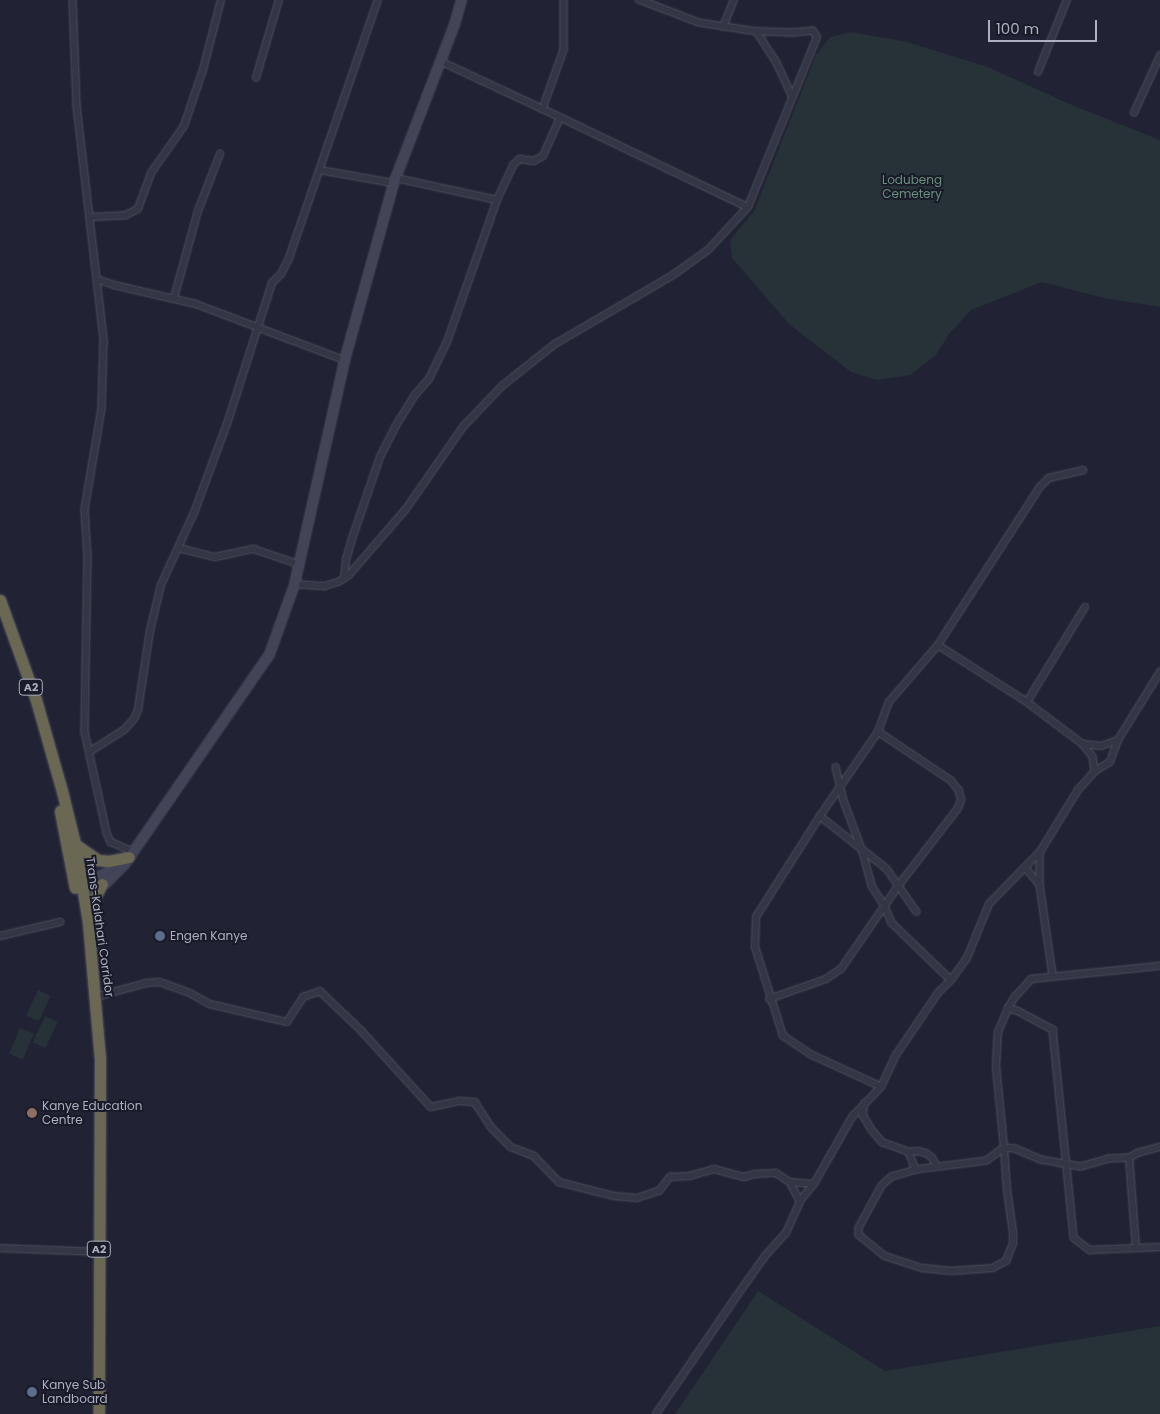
<!DOCTYPE html>
<html>
<head>
<meta charset="utf-8">
<style>
  body { margin:0 }
  #map { position:relative; width:1160px; height:1414px; overflow:hidden; background:#212334; font-family:Poppins,sans-serif }
  div>[style] { position:absolute }
  .green>* { inset:0; background:#263138; transform-origin:0 0 }
  .roads { filter:drop-shadow(0 0 1px #4e5060) drop-shadow(0 0 1px #4e5060) }
  .street>* { height:5.5px; margin:-2.75px; padding:0 2.75px; transform-origin:2.75px; border-radius:2.75px; background:#343645 }
  .secondary>* { height:9px; margin:-4.5px; padding:0 4.5px; transform-origin:4.5px; border-radius:4.5px; background:#424457 }
  .highway>* { height:11px; margin:-5.5px; padding:0 5.5px; transform-origin:5.5px; border-radius:5.5px; background:#6a6852 }
  .dots>* { width:14px; height:14px; translate:-50% -50%; box-sizing:border-box; border:2px solid #1a1b29; border-radius:50% }
  span { translate:-50% -50%; white-space:nowrap; text-align:center; line-height:1.15; -webkit-text-stroke:4px #1a1b29; paint-order:stroke }
  .shield-label span { padding:1px 4px; background:#1a1b29; border:1px solid; border-radius:4px; -webkit-text-stroke-width:0 }
  .shield-label { font-size:11px; color:#aeafc2; font-weight:700 }
  .park-label { font-size:12px; color:#688f7d }
  .street-label { font-size:12px; color:#aeafc2 }
  .poi-label { font-size:12px; color:#aeafc2 }
  .left { translate:0 -50%; text-align:left }
  .scale { position:absolute; left:988px; top:20px; width:109px; height:22px; box-sizing:border-box; border:2px solid #aeafc2; border-top:0; padding-left:6px; font-size:15px; line-height:18px; white-space:nowrap; color:#aeafc2; -webkit-text-stroke:4px #1a1b29; paint-order:stroke }
</style>
</head>
<body>
<div id="map">
  <div class="green">
    <div style="clip-path:polygon(851px 32px,907px 42px,988px 67px,1067px 103px,1160px 140px,1160px 307px,1104px 298px,1042px 282px,971px 310px,949px 334px,936px 355px,910px 375px,877px 380px,851px 372px,789px 324px,732px 258px,730px 240px,754px 211px,816px 55px,830px 37px)"></div>
    <div style="left:38px;top:990px;width:14px;height:28px;rotate:25deg"></div>
    <div style="left:45px;top:1016px;width:14px;height:29px;rotate:25deg"></div>
    <div style="left:20px;top:1028px;width:15px;height:28px;rotate:23deg"></div>
    <div style="clip-path:polygon(758px 1291px,885px 1371px,1160px 1326px,1160px 1414px,675px 1414px)"></div>
  </div>
  <div class="roads">
    <div class="street">
      <div style="left:73px;top:0;width:106px;rotate:87.8deg"></div>
      <div style="left:77px;top:106px;width:237px;rotate:83.4deg"></div>
      <div style="left:104px;top:341px;width:68px;rotate:91.7deg"></div>
      <div style="left:102px;top:409px;width:102px;rotate:99.6deg"></div>
      <div style="left:85px;top:510px;width:47px;rotate:86.3deg"></div>
      <div style="left:88px;top:557px;width:175px;rotate:91deg"></div>
      <div style="left:85px;top:732px;width:103px;rotate:77.7deg"></div>
      <div style="left:107px;top:833px;width:10px;rotate:66deg"></div>
      <div style="left:111px;top:842px;width:25px;rotate:23deg"></div>
      <div style="left:564px;top:0;width:50px;rotate:90deg"></div>
      <div style="left:564px;top:50px;width:63px;rotate:109.6deg"></div>
      <div style="left:543px;top:109px;width:227px;rotate:25.6deg"></div>
      <div style="left:723px;top:27px;width:29px;rotate:-68deg"></div>
      <div style="left:757px;top:32px;width:35px;rotate:57deg"></div>
      <div style="left:776px;top:61px;width:38px;rotate:65deg"></div>
      <div style="left:440px;top:61px;width:114px;rotate:25deg"></div>
      <div style="left:1038px;top:72px;width:78px;rotate:-68.1deg"></div>
      <div style="left:256px;top:78px;width:81px;rotate:-73.6deg"></div>
      <div style="left:1134px;top:113px;width:63px;rotate:-65.5deg"></div>
      <div style="left:320px;top:170px;width:74px;rotate:10.1deg"></div>
      <div style="left:396px;top:178px;width:103px;rotate:12.3deg"></div>
      <div style="left:91px;top:217px;width:35px;rotate:-3deg"></div>
      <div style="left:126px;top:215px;width:13px;rotate:-27deg"></div>
      <div style="left:138px;top:209px;width:38px;rotate:-70deg"></div>
      <div style="left:151px;top:173px;width:57px;rotate:-54.9deg"></div>
      <div style="left:184px;top:126px;width:59px;rotate:-71.3deg"></div>
      <div style="left:203px;top:70px;width:72px;rotate:-75.6deg"></div>
      <div style="left:97px;top:279px;width:18px;rotate:19deg"></div>
      <div style="left:114px;top:285px;width:84px;rotate:13deg"></div>
      <div style="left:196px;top:304px;width:158px;rotate:20.7deg"></div>
      <div style="left:174px;top:298px;width:90px;rotate:-74.6deg"></div>
      <div style="left:198px;top:211px;width:61px;rotate:-68.9deg"></div>
      <div style="left:179px;top:548px;width:37px;rotate:14deg"></div>
      <div style="left:215px;top:557px;width:40px;rotate:-12deg"></div>
      <div style="left:254px;top:549px;width:46px;rotate:18.8deg"></div>
      <div style="left:344px;top:579px;width:19px;rotate:-84deg"></div>
      <div style="left:346px;top:560px;width:22px;rotate:-74deg"></div>
      <div style="left:352px;top:539px;width:87px;rotate:-71.1deg"></div>
      <div style="left:380px;top:457px;width:34px;rotate:-63deg"></div>
      <div style="left:395px;top:427px;width:38px;rotate:-58deg"></div>
      <div style="left:415px;top:395px;width:21px;rotate:-49deg"></div>
      <div style="left:429px;top:379px;width:41px;rotate:-64.1deg"></div>
      <div style="left:447px;top:342px;width:151px;rotate:-70.6deg"></div>
      <div style="left:497px;top:200px;width:38px;rotate:-65deg"></div>
      <div style="left:513px;top:165px;width:9px;rotate:-41deg"></div>
      <div style="left:520px;top:159px;width:14px;rotate:8deg"></div>
      <div style="left:534px;top:161px;width:10px;rotate:-29deg"></div>
      <div style="left:543px;top:156px;width:42px;rotate:-65.9deg"></div>
      <div style="left:294px;top:584px;width:31px;rotate:4deg"></div>
      <div style="left:325px;top:586px;width:14px;rotate:-17deg"></div>
      <div style="left:338px;top:582px;width:13px;rotate:-32deg"></div>
      <div style="left:349px;top:575px;width:87px;rotate:-49.2deg"></div>
      <div style="left:406px;top:509px;width:100px;rotate:-55.2deg"></div>
      <div style="left:463px;top:427px;width:57px;rotate:-46.4deg"></div>
      <div style="left:502px;top:386px;width:68px;rotate:-38.4deg"></div>
      <div style="left:555px;top:344px;width:137px;rotate:-30.3deg"></div>
      <div style="left:673px;top:275px;width:43px;rotate:-35.5deg"></div>
      <div style="left:708px;top:250px;width:59px;rotate:-47.1deg"></div>
      <div style="left:748px;top:207px;width:183px;rotate:-67.9deg"></div>
      <div style="left:817px;top:37px;width:7px;rotate:-124deg"></div>
      <div style="left:813px;top:31px;width:19px;rotate:174deg"></div>
      <div style="left:794px;top:33px;width:37px;rotate:-178deg"></div>
      <div style="left:757px;top:32px;width:59px;rotate:-171.2deg"></div>
      <div style="left:699px;top:23px;width:64px;rotate:-159deg"></div>
      <div style="left:938px;top:645px;width:106px;rotate:32.6deg"></div>
      <div style="left:1027px;top:702px;width:70px;rotate:36.9deg"></div>
      <div style="left:1083px;top:744px;width:18px;rotate:6deg"></div>
      <div style="left:1101px;top:746px;width:18px;rotate:-19deg"></div>
      <div style="left:1027px;top:702px;width:111px;rotate:-58.6deg"></div>
      <div style="left:1083px;top:744px;width:16px;rotate:52deg"></div>
      <div style="left:1093px;top:757px;width:14px;rotate:82deg"></div>
      <div style="left:89px;top:752px;width:41px;rotate:-32.2deg"></div>
      <div style="left:124px;top:730px;width:15px;rotate:-48deg"></div>
      <div style="left:134px;top:719px;width:10px;rotate:-66deg"></div>
      <div style="left:138px;top:710px;width:80px;rotate:-81.4deg"></div>
      <div style="left:150px;top:631px;width:47px;rotate:-76.6deg"></div>
      <div style="left:161px;top:585px;width:79px;rotate:-65.4deg"></div>
      <div style="left:194px;top:513px;width:95px;rotate:-69.7deg"></div>
      <div style="left:227px;top:424px;width:131px;rotate:-72.3deg"></div>
      <div style="left:267px;top:299px;width:17px;rotate:-73deg"></div>
      <div style="left:272px;top:283px;width:13px;rotate:-45deg"></div>
      <div style="left:281px;top:274px;width:18px;rotate:-63deg"></div>
      <div style="left:289px;top:258px;width:273px;rotate:-71deg"></div>
      <div style="left:836px;top:767px;width:32px;rotate:77deg"></div>
      <div style="left:843px;top:798px;width:58px;rotate:69.7deg"></div>
      <div style="left:863px;top:852px;width:35px;rotate:75deg"></div>
      <div style="left:872px;top:886px;width:24px;rotate:57deg"></div>
      <div style="left:885px;top:906px;width:18px;rotate:68deg"></div>
      <div style="left:892px;top:923px;width:82px;rotate:44deg"></div>
      <div style="left:820px;top:816px;width:85px;rotate:38.3deg"></div>
      <div style="left:887px;top:869px;width:52px;rotate:55.1deg"></div>
      <div style="left:1040px;top:852px;width:33px;rotate:90deg"></div>
      <div style="left:1040px;top:885px;width:91px;rotate:81.8deg"></div>
      <div style="left:1025px;top:867px;width:23px;rotate:50deg"></div>
      <div style="left:0;top:936px;width:62px;rotate:-13.1deg"></div>
      <div style="left:96px;top:997px;width:52px;rotate:-15.6deg"></div>
      <div style="left:146px;top:983px;width:14px;rotate:-4deg"></div>
      <div style="left:160px;top:982px;width:32px;rotate:20deg"></div>
      <div style="left:190px;top:993px;width:23px;rotate:29deg"></div>
      <div style="left:210px;top:1004px;width:79px;rotate:13.2deg"></div>
      <div style="left:287px;top:1022px;width:30px;rotate:-57deg"></div>
      <div style="left:303px;top:997px;width:18px;rotate:-19deg"></div>
      <div style="left:320px;top:991px;width:57px;rotate:43.6deg"></div>
      <div style="left:361px;top:1030px;width:104px;rotate:47.7deg"></div>
      <div style="left:431px;top:1107px;width:29px;rotate:-12deg"></div>
      <div style="left:459px;top:1101px;width:16px;rotate:4deg"></div>
      <div style="left:475px;top:1102px;width:30px;rotate:57deg"></div>
      <div style="left:491px;top:1127px;width:28px;rotate:45deg"></div>
      <div style="left:511px;top:1147px;width:25px;rotate:21deg"></div>
      <div style="left:534px;top:1156px;width:36px;rotate:46deg"></div>
      <div style="left:559px;top:1182px;width:57px;rotate:14.3deg"></div>
      <div style="left:614px;top:1196px;width:23px;rotate:5deg"></div>
      <div style="left:637px;top:1198px;width:23px;rotate:-18deg"></div>
      <div style="left:659px;top:1191px;width:18px;rotate:-52deg"></div>
      <div style="left:670px;top:1177px;width:20px;rotate:-3deg"></div>
      <div style="left:690px;top:1176px;width:25px;rotate:-16deg"></div>
      <div style="left:714px;top:1169px;width:31px;rotate:15deg"></div>
      <div style="left:744px;top:1177px;width:11px;rotate:-15deg"></div>
      <div style="left:755px;top:1174px;width:21px;rotate:-3deg"></div>
      <div style="left:776px;top:1173px;width:17px;rotate:33deg"></div>
      <div style="left:790px;top:1182px;width:24px;rotate:5deg"></div>
      <div style="left:769px;top:999px;width:60px;rotate:-19.3deg"></div>
      <div style="left:826px;top:979px;width:18px;rotate:-34deg"></div>
      <div style="left:841px;top:969px;width:102px;rotate:-55.4deg"></div>
      <div style="left:899px;top:885px;width:97px;rotate:-52.5deg"></div>
      <div style="left:958px;top:808px;width:9px;rotate:-69deg"></div>
      <div style="left:961px;top:800px;width:9px;rotate:-103deg"></div>
      <div style="left:959px;top:791px;width:13px;rotate:-129deg"></div>
      <div style="left:951px;top:781px;width:88px;rotate:-146.1deg"></div>
      <div style="left:1008px;top:1008px;width:10px;rotate:17deg"></div>
      <div style="left:1018px;top:1011px;width:40px;rotate:28deg"></div>
      <div style="left:1053px;top:1030px;width:209px;rotate:84.2deg"></div>
      <div style="left:1074px;top:1238px;width:20px;rotate:37deg"></div>
      <div style="left:1090px;top:1250px;width:70px;rotate:-2.5deg"></div>
      <div style="left:881px;top:1087px;width:77px;rotate:-155.4deg"></div>
      <div style="left:811px;top:1055px;width:34px;rotate:-146deg"></div>
      <div style="left:783px;top:1036px;width:93px;rotate:-107.5deg"></div>
      <div style="left:755px;top:947px;width:30px;rotate:-88deg"></div>
      <div style="left:756px;top:917px;width:120px;rotate:-57.6deg"></div>
      <div style="left:820px;top:816px;width:102px;rotate:-55.4deg"></div>
      <div style="left:878px;top:732px;width:32px;rotate:-70deg"></div>
      <div style="left:889px;top:702px;width:75px;rotate:-49.3deg"></div>
      <div style="left:938px;top:645px;width:187px;rotate:-57.2deg"></div>
      <div style="left:1039px;top:488px;width:14px;rotate:-45deg"></div>
      <div style="left:1049px;top:478px;width:35px;rotate:-13deg"></div>
      <div style="left:865px;top:1103px;width:12px;rotate:99deg"></div>
      <div style="left:863px;top:1115px;width:17px;rotate:59deg"></div>
      <div style="left:872px;top:1130px;width:16px;rotate:50deg"></div>
      <div style="left:882px;top:1142px;width:29px;rotate:20deg"></div>
      <div style="left:909px;top:1152px;width:19px;rotate:69deg"></div>
      <div style="left:909px;top:1152px;width:9px;rotate:-6deg"></div>
      <div style="left:918px;top:1151px;width:8px;rotate:14deg"></div>
      <div style="left:926px;top:1153px;width:7px;rotate:34deg"></div>
      <div style="left:932px;top:1157px;width:10px;rotate:61deg"></div>
      <div style="left:1129px;top:1158px;width:20px;rotate:177deg"></div>
      <div style="left:1109px;top:1159px;width:29px;rotate:164deg"></div>
      <div style="left:1081px;top:1167px;width:41px;rotate:-170.1deg"></div>
      <div style="left:1041px;top:1160px;width:28px;rotate:-157deg"></div>
      <div style="left:1015px;top:1149px;width:11px;rotate:-175deg"></div>
      <div style="left:1004px;top:1148px;width:21px;rotate:143deg"></div>
      <div style="left:987px;top:1161px;width:72px;rotate:172.8deg"></div>
      <div style="left:916px;top:1170px;width:25px;rotate:164deg"></div>
      <div style="left:892px;top:1177px;width:13px;rotate:138deg"></div>
      <div style="left:882px;top:1186px;width:48px;rotate:118.7deg"></div>
      <div style="left:859px;top:1228px;width:7px;rotate:90deg"></div>
      <div style="left:859px;top:1235px;width:33px;rotate:39deg"></div>
      <div style="left:885px;top:1256px;width:40px;rotate:18deg"></div>
      <div style="left:923px;top:1268px;width:28px;rotate:6deg"></div>
      <div style="left:951px;top:1271px;width:42px;rotate:-4.1deg"></div>
      <div style="left:993px;top:1268px;width:15px;rotate:-28deg"></div>
      <div style="left:1006px;top:1261px;width:18px;rotate:-68deg"></div>
      <div style="left:1013px;top:1244px;width:11px;rotate:-90deg"></div>
      <div style="left:1013px;top:1233px;width:43px;rotate:-97.9deg"></div>
      <div style="left:1007px;top:1190px;width:42px;rotate:-94.1deg"></div>
      <div style="left:1004px;top:1148px;width:81px;rotate:-95.6deg"></div>
      <div style="left:996px;top:1067px;width:35px;rotate:-87deg"></div>
      <div style="left:998px;top:1032px;width:26px;rotate:-67deg"></div>
      <div style="left:1008px;top:1008px;width:13px;rotate:-58deg"></div>
      <div style="left:1015px;top:997px;width:24px;rotate:-48deg"></div>
      <div style="left:1031px;top:979px;width:130px;rotate:-5.8deg"></div>
      <div style="left:790px;top:1182px;width:21px;rotate:62deg"></div>
      <div style="left:0;top:1248px;width:99px;rotate:2.3deg"></div>
      <div style="left:1136px;top:1248px;width:90px;rotate:-94.4deg"></div>
      <div style="left:1129px;top:1158px;width:9px;rotate:-32deg"></div>
      <div style="left:1137px;top:1153px;width:24px;rotate:-15deg"></div>
      <div style="left:656px;top:1414px;width:142px;rotate:-55.6deg"></div>
      <div style="left:736px;top:1297px;width:50px;rotate:-54.7deg"></div>
      <div style="left:765px;top:1256px;width:31px;rotate:-48deg"></div>
      <div style="left:786px;top:1233px;width:35px;rotate:-66deg"></div>
      <div style="left:800px;top:1201px;width:22px;rotate:-51deg"></div>
      <div style="left:814px;top:1184px;width:77px;rotate:-60.4deg"></div>
      <div style="left:852px;top:1117px;width:42px;rotate:-46deg"></div>
      <div style="left:881px;top:1087px;width:35px;rotate:-65deg"></div>
      <div style="left:896px;top:1055px;width:75px;rotate:-55.9deg"></div>
      <div style="left:938px;top:993px;width:18px;rotate:-45deg"></div>
      <div style="left:951px;top:980px;width:27px;rotate:-54deg"></div>
      <div style="left:967px;top:958px;width:58px;rotate:-67.8deg"></div>
      <div style="left:989px;top:904px;width:73px;rotate:-45.6deg"></div>
      <div style="left:1040px;top:852px;width:73px;rotate:-58.5deg"></div>
      <div style="left:1078px;top:790px;width:25px;rotate:-48deg"></div>
      <div style="left:1095px;top:771px;width:17px;rotate:-31deg"></div>
      <div style="left:1110px;top:762px;width:23px;rotate:-70deg"></div>
      <div style="left:1118px;top:740px;width:80px;rotate:-58.3deg"></div>
    </div>
    <div class="secondary">
      <div style="left:75px;top:880px;width:20px;rotate:-9deg"></div>
      <div style="left:95px;top:877px;width:25px;rotate:-21deg"></div>
      <div style="left:77px;top:888px;width:28px;rotate:-10deg"></div>
      <div style="left:105px;top:883px;width:27px;rotate:-45deg"></div>
      <div style="left:124px;top:864px;width:255px;rotate:-55.4deg"></div>
      <div style="left:269px;top:654px;width:74px;rotate:-70.3deg"></div>
      <div style="left:294px;top:584px;width:230px;rotate:-77.4deg"></div>
      <div style="left:344px;top:360px;width:184px;rotate:-74.5deg"></div>
      <div style="left:393px;top:183px;width:170px;rotate:-69deg"></div>
      <div style="left:454px;top:24px;width:25px;rotate:-74deg"></div>
    </div>
    <div class="highway">
      <div style="left:0;top:600px;width:106px;rotate:70.2deg"></div>
      <div style="left:36px;top:700px;width:95px;rotate:74.1deg"></div>
      <div style="left:62px;top:791px;width:55px;rotate:76.2deg"></div>
      <div style="left:75px;top:844px;width:79px;rotate:80.5deg"></div>
      <div style="left:88px;top:922px;width:137px;rotate:85deg"></div>
      <div style="left:100px;top:1058px;width:356px;rotate:90.2deg"></div>
      <div style="left:60px;top:811px;width:78px;rotate:79deg"></div>
      <div style="left:75px;top:844px;width:28px;rotate:35deg"></div>
      <div style="left:98px;top:860px;width:11px;rotate:5deg"></div>
      <div style="left:109px;top:861px;width:20px;rotate:-11deg"></div>
      <div style="left:89px;top:917px;width:19px;rotate:-74deg"></div>
      <div style="left:94px;top:899px;width:17px;rotate:-62deg"></div>
    </div>
  </div>
  <div class="dots">
    <div style="left:160px;top:936px;background:#5c6f8a"></div>
    <div style="left:32px;top:1113px;background:#8d6e63"></div>
    <div style="left:32px;top:1392px;background:#5c6f8a"></div>
  </div>
  <div class="shield-label">
    <span style="left:31px;top:687px">A2</span>
    <span style="left:99px;top:1249px">A2</span>
  </div>
  <div class="park-label">
    <span style="left:912px;top:187px">Lodubeng<br>Cemetery</span>
  </div>
  <div class="street-label">
    <span style="left:100px;top:927px;rotate:82deg">Trans-Kalahari Corridor</span>
  </div>
  <div class="poi-label">
    <span class="left" style="left:170px;top:936px">Engen Kanye</span>
    <span class="left" style="left:42px;top:1113px">Kanye Education<br>Centre</span>
    <span class="left" style="left:42px;top:1392px">Kanye Sub<br>Landboard</span>
  </div>
  <div class="scale">100 m</div>
</div>
</body>
</html>
